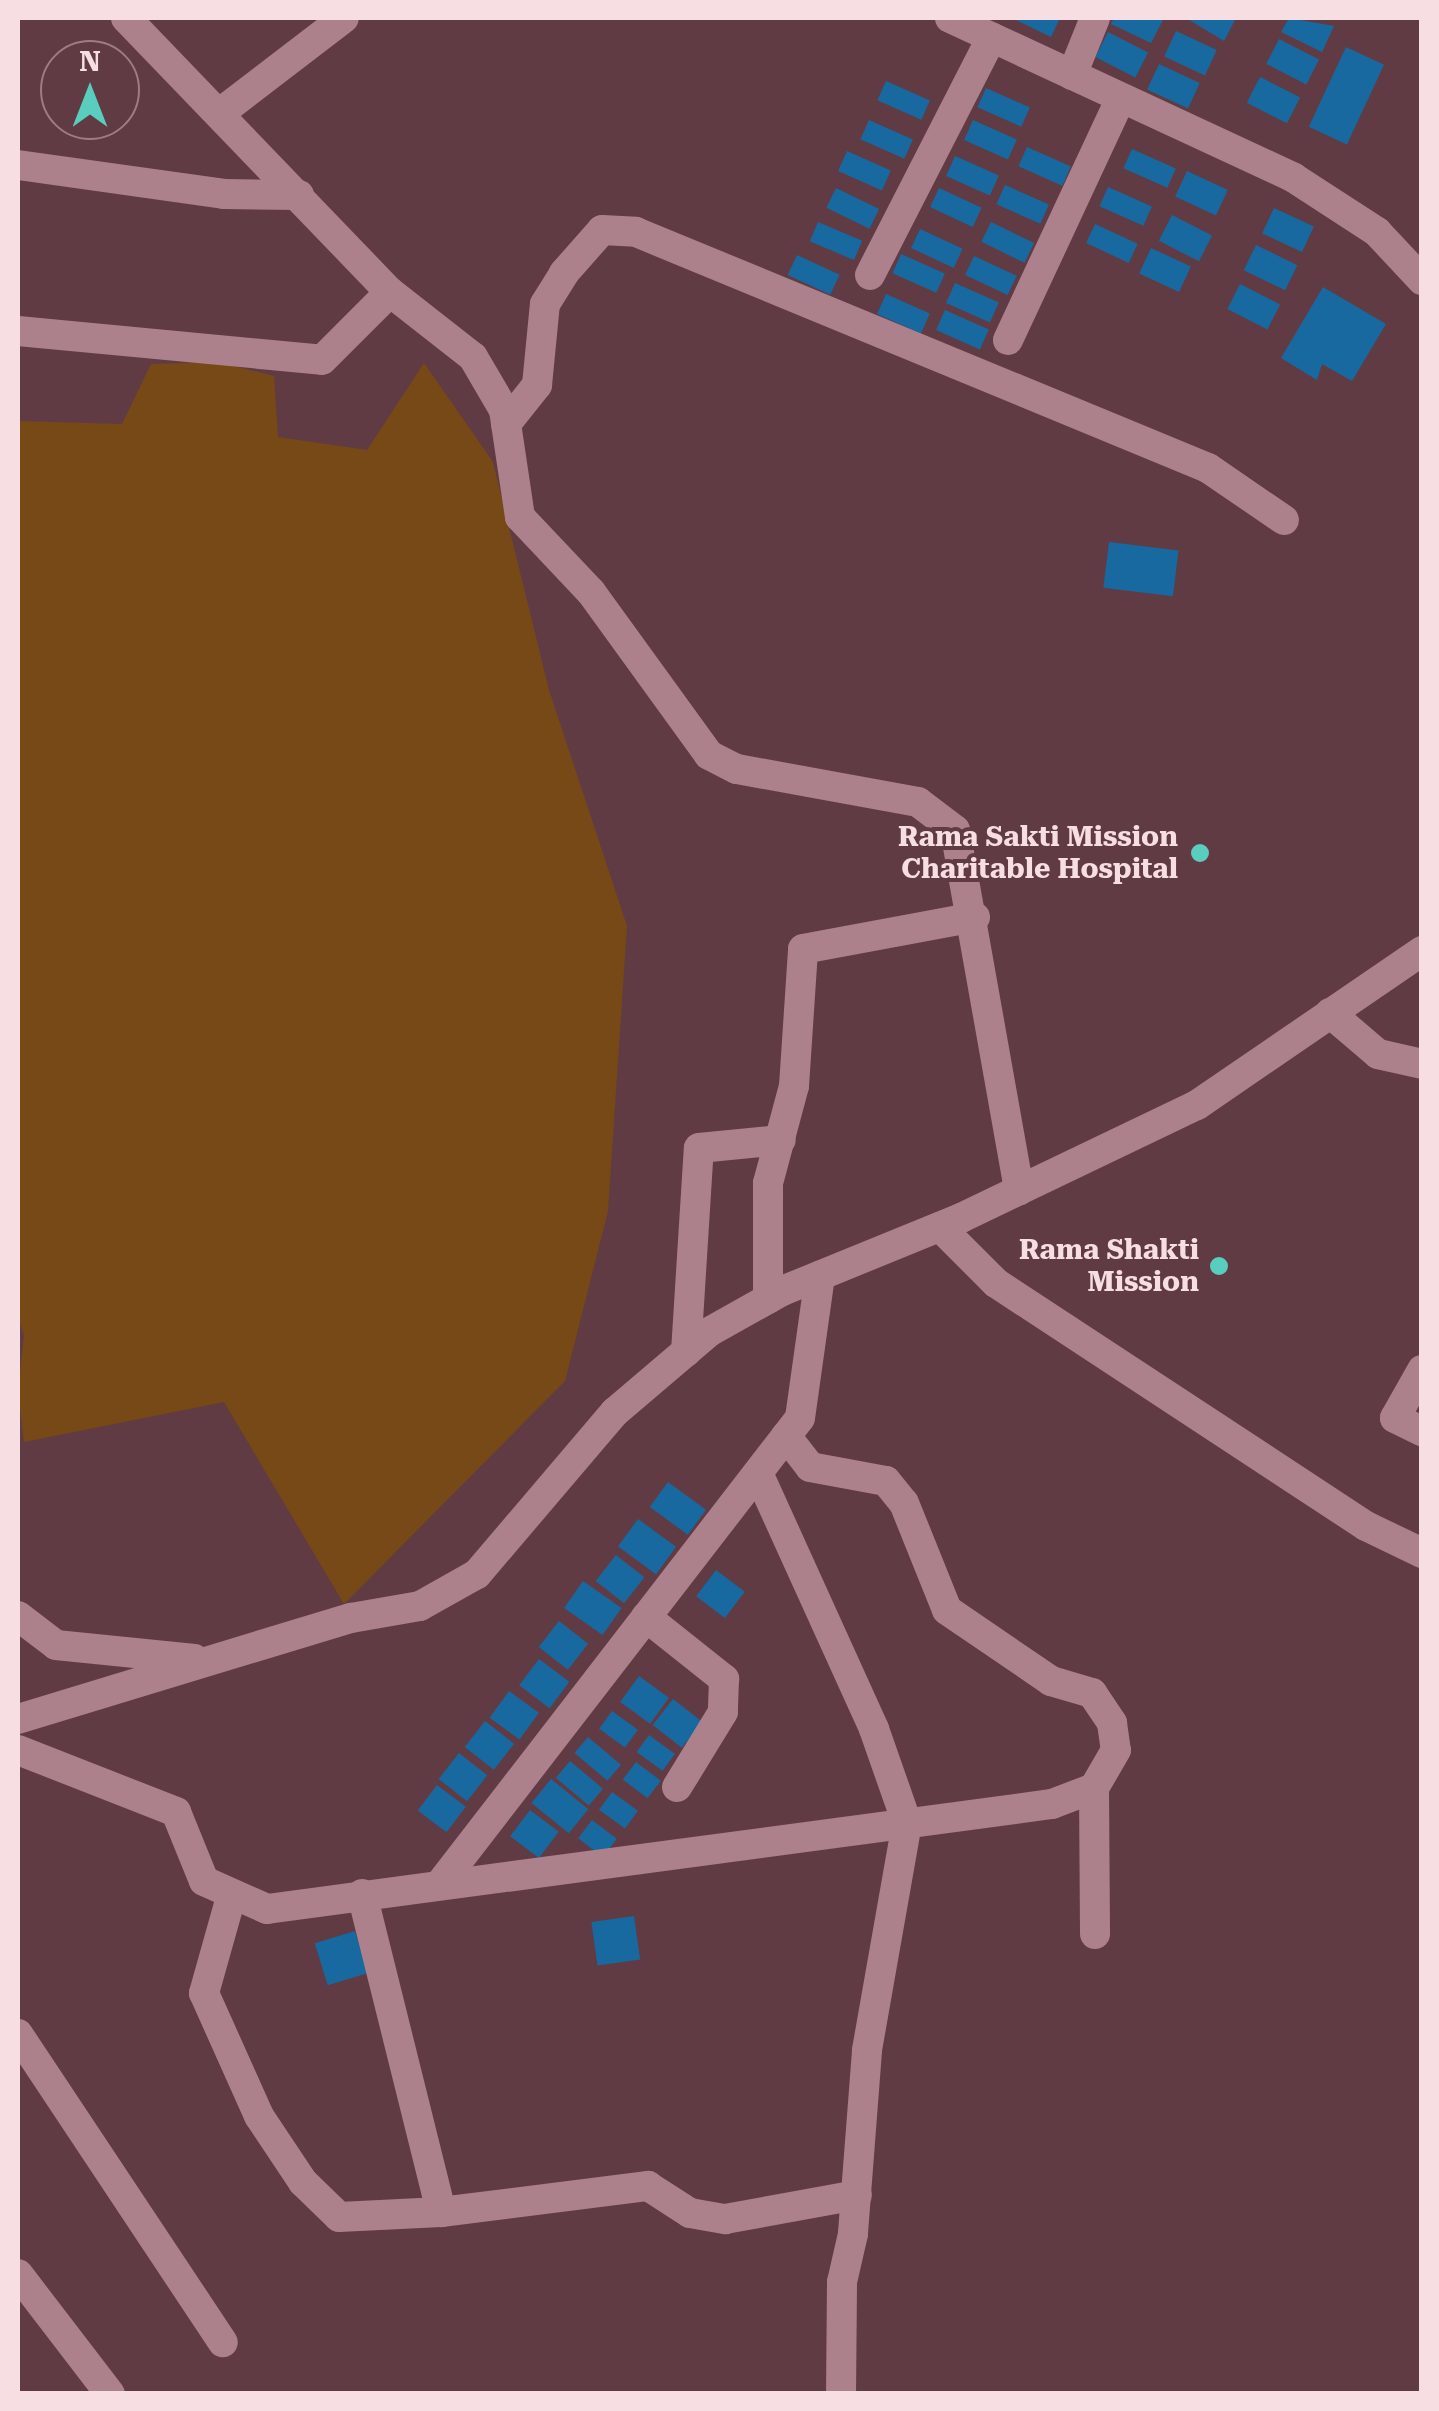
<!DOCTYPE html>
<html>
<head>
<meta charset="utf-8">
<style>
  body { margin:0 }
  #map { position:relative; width:1439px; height:2411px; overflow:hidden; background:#613b44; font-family:"Roboto Serif",serif }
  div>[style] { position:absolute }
  .green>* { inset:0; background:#764916 }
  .building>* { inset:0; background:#17699f; transform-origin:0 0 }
  .minor>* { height:30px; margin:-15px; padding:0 15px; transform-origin:15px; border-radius:15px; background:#ad818b }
  .dots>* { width:28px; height:28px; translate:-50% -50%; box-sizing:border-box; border:5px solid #613b44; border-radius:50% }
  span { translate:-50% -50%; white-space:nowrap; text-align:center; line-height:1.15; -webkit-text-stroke:8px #613b44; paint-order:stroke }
  .poi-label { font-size:28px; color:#f7dee3; font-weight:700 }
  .right { translate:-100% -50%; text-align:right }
  .frame { position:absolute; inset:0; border:20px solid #f7dee3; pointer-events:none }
  .north { position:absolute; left:40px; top:40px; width:100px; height:100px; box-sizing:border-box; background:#613b44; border:2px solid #9d7c84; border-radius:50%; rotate:0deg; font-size:28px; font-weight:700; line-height:40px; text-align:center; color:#f7dee3 }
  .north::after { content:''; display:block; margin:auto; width:35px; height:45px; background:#59cebf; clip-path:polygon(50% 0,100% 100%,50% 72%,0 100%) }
</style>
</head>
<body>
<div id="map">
  <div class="green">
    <div style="clip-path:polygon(217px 362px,274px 376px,278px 437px,367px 450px,424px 363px,493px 462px,549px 690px,627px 926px,608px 1211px,565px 1381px,344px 1604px,224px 1402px,24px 1442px,18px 1391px,24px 1335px,18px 1317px,18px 421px,122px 424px,151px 364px)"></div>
  </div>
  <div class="building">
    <div style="clip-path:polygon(1012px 18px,1060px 18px,1051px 37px)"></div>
    <div style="clip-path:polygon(1114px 18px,1164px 18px,1151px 43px,1111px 24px)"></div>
    <div style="clip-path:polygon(1186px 18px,1236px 18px,1224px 41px)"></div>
    <div style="clip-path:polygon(1289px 18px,1334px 26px,1322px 52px,1281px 32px)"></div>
    <div style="left:1176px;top:31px;width:45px;height:28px;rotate:25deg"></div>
    <div style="left:1108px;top:32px;width:45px;height:28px;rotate:27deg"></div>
    <div style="left:1279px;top:39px;width:45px;height:28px;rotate:27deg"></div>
    <div style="left:1346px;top:47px;width:42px;height:88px;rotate:25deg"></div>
    <div style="left:1159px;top:64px;width:45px;height:28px;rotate:25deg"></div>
    <div style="left:1260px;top:77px;width:45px;height:29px;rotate:27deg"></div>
    <div style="left:886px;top:81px;width:48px;height:21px;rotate:24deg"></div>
    <div style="left:986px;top:88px;width:48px;height:21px;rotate:24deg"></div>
    <div style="left:869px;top:120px;width:48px;height:21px;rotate:24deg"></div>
    <div style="left:973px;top:120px;width:48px;height:22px;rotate:24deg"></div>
    <div style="left:1027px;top:147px;width:48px;height:21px;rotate:24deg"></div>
    <div style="left:1132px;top:149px;width:48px;height:21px;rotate:24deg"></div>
    <div style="left:847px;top:151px;width:48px;height:22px;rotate:24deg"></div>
    <div style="left:955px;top:156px;width:48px;height:22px;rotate:24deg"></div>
    <div style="left:1187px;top:171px;width:45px;height:28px;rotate:25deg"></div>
    <div style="left:1005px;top:185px;width:48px;height:21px;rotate:24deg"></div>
    <div style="left:1108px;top:187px;width:48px;height:21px;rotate:24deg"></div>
    <div style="left:836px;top:188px;width:48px;height:22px;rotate:26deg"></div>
    <div style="left:939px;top:188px;width:47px;height:21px;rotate:25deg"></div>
    <div style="left:1274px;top:208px;width:44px;height:28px;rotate:25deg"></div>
    <div style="left:1172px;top:215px;width:45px;height:29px;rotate:27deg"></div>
    <div style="left:818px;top:222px;width:48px;height:21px;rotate:23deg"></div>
    <div style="left:991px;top:222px;width:48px;height:22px;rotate:26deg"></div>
    <div style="left:1095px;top:224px;width:47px;height:21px;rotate:25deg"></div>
    <div style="left:920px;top:229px;width:47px;height:21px;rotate:25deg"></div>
    <div style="left:1256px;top:245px;width:46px;height:28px;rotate:26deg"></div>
    <div style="left:1151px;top:248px;width:44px;height:28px;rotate:25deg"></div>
    <div style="left:901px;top:254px;width:48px;height:21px;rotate:24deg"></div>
    <div style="left:797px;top:255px;width:47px;height:22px;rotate:25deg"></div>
    <div style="left:974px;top:256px;width:47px;height:21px;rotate:25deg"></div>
    <div style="left:955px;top:283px;width:48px;height:22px;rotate:24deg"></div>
    <div style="left:1240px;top:284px;width:45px;height:28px;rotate:27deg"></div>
    <div style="clip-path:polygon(1323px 287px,1386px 324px,1352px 381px,1322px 364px,1317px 380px,1281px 358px)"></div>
    <div style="left:886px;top:294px;width:48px;height:22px;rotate:24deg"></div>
    <div style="left:945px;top:310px;width:48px;height:22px;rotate:24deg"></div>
    <div style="left:1109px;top:542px;width:70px;height:46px;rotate:7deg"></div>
    <div style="left:668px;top:1482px;width:47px;height:31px;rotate:36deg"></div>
    <div style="left:638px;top:1519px;width:47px;height:34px;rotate:36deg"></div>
    <div style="left:616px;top:1555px;width:36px;height:33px;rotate:38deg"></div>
    <div style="left:716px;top:1570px;width:36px;height:33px;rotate:37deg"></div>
    <div style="left:583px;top:1581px;width:47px;height:33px;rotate:35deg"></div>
    <div style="left:559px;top:1621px;width:37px;height:33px;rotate:38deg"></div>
    <div style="left:539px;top:1659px;width:38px;height:33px;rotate:37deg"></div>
    <div style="left:639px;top:1676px;width:37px;height:32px;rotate:36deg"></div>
    <div style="left:509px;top:1691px;width:37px;height:33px;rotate:36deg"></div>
    <div style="left:673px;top:1699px;width:37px;height:33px;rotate:38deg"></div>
    <div style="left:612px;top:1711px;width:32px;height:22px;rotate:36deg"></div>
    <div style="left:485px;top:1721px;width:37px;height:33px;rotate:38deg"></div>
    <div style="left:649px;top:1735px;width:32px;height:21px;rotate:36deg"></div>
    <div style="left:588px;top:1737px;width:43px;height:21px;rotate:40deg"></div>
    <div style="left:459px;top:1753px;width:36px;height:33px;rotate:38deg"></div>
    <div style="left:570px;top:1761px;width:43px;height:22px;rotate:40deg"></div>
    <div style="left:636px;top:1762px;width:31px;height:22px;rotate:37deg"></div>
    <div style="left:551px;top:1779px;width:48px;height:31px;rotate:39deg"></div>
    <div style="left:437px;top:1785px;width:36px;height:32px;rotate:37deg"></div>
    <div style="left:612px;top:1792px;width:32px;height:22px;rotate:36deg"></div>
    <div style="left:530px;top:1810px;width:36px;height:33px;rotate:37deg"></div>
    <div style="left:592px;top:1820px;width:31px;height:23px;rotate:37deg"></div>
    <div style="left:634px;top:1916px;width:44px;height:43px;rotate:82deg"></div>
    <div style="left:355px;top:1931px;width:44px;height:42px;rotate:73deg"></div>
  </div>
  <div class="minor">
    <div style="left:126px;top:18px;width:380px;rotate:46.1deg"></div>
    <div style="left:390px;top:292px;width:105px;rotate:38.1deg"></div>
    <div style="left:473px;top:357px;width:61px;rotate:59.7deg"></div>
    <div style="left:504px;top:410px;width:108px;rotate:81.5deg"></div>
    <div style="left:520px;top:517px;width:103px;rotate:46.6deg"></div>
    <div style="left:591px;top:592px;width:201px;rotate:54.1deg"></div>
    <div style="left:709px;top:755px;width:31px;rotate:27deg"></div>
    <div style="left:737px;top:769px;width:184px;rotate:10.3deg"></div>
    <div style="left:918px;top:802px;width:46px;rotate:37.1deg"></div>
    <div style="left:955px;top:830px;width:366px;rotate:79.9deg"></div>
    <div style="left:950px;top:18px;width:379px;rotate:24.9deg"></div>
    <div style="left:1294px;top:178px;width:99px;rotate:33deg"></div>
    <div style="left:1377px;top:232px;width:66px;rotate:46.8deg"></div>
    <div style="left:1072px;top:75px;width:61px;rotate:-68deg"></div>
    <div style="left:220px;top:113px;width:156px;rotate:-37.5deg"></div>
    <div style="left:18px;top:165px;width:208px;rotate:8deg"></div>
    <div style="left:224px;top:194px;width:75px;rotate:0.8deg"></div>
    <div style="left:870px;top:275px;width:267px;rotate:-62.9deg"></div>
    <div style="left:18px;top:331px;width:305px;rotate:5.4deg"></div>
    <div style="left:322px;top:360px;width:96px;rotate:-45deg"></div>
    <div style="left:1008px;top:340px;width:267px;rotate:-65deg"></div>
    <div style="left:506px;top:424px;width:50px;rotate:-51.5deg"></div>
    <div style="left:537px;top:385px;width:81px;rotate:-84.4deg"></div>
    <div style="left:545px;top:304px;width:36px;rotate:-58deg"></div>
    <div style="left:564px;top:273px;width:57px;rotate:-48.5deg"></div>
    <div style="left:602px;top:230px;width:34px;rotate:3deg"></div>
    <div style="left:636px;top:232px;width:619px;rotate:22.42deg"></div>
    <div style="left:1208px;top:468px;width:92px;rotate:34.4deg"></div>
    <div style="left:1330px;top:1013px;width:63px;rotate:40.5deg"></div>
    <div style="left:1378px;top:1054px;width:45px;rotate:12.8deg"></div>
    <div style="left:940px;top:1227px;width:79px;rotate:45deg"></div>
    <div style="left:996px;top:1283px;width:443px;rotate:33.3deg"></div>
    <div style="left:1366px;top:1526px;width:62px;rotate:25.7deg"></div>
    <div style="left:768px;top:1299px;width:116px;rotate:-90deg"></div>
    <div style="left:768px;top:1183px;width:100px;rotate:-75deg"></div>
    <div style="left:794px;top:1086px;width:137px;rotate:-86.2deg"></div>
    <div style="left:803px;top:949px;width:175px;rotate:-10.5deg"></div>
    <div style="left:686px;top:1352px;width:204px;rotate:-86.4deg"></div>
    <div style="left:699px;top:1148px;width:82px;rotate:-5.6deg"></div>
    <div style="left:1422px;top:1370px;width:55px;rotate:119.4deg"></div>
    <div style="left:1395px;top:1418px;width:30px;rotate:26deg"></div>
    <div style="left:786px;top:1436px;width:39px;rotate:52deg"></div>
    <div style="left:810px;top:1467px;width:77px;rotate:10.4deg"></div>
    <div style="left:886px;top:1481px;width:28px;rotate:51deg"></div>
    <div style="left:904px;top:1503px;width:115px;rotate:68.1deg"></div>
    <div style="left:947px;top:1610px;width:126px;rotate:34.3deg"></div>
    <div style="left:1051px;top:1681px;width:43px;rotate:16.3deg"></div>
    <div style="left:1092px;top:1693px;width:36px;rotate:56deg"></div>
    <div style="left:1112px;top:1723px;width:27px;rotate:82deg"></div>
    <div style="left:1116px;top:1750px;width:44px;rotate:120.1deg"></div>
    <div style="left:1094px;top:1788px;width:146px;rotate:89.6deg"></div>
    <div style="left:758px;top:1473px;width:281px;rotate:65.6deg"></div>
    <div style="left:874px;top:1729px;width:100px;rotate:70.7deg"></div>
    <div style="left:907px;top:1823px;width:231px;rotate:100deg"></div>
    <div style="left:867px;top:2051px;width:184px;rotate:94.4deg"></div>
    <div style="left:853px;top:2234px;width:49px;rotate:102.9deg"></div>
    <div style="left:842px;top:2282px;width:112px;rotate:90.5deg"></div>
    <div style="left:18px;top:1616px;width:48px;rotate:37.3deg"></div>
    <div style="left:56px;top:1645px;width:139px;rotate:5.8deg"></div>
    <div style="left:646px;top:1617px;width:100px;rotate:38.5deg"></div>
    <div style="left:724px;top:1679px;width:33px;rotate:92deg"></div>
    <div style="left:723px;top:1712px;width:88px;rotate:121.5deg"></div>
    <div style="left:18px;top:1719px;width:348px;rotate:-16.9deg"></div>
    <div style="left:351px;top:1618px;width:70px;rotate:-9.9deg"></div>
    <div style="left:420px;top:1606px;width:65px;rotate:-29.3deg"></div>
    <div style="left:477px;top:1574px;width:213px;rotate:-49.6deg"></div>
    <div style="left:615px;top:1412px;width:123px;rotate:-40.4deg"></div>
    <div style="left:709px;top:1332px;width:84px;rotate:-29.3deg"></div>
    <div style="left:782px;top:1291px;width:193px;rotate:-22.2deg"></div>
    <div style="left:961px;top:1218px;width:262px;rotate:-25.6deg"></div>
    <div style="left:1197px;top:1105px;width:273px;rotate:-34.4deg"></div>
    <div style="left:18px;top:1750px;width:170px;rotate:21.4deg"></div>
    <div style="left:176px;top:1812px;width:74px;rotate:67.9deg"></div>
    <div style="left:204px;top:1881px;width:69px;rotate:24deg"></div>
    <div style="left:267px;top:1909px;width:792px;rotate:-7.62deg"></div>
    <div style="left:1052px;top:1804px;width:45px;rotate:-20.9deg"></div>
    <div style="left:441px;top:1883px;width:587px;rotate:-52.33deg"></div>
    <div style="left:800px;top:1418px;width:144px;rotate:-82deg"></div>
    <div style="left:362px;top:1894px;width:328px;rotate:76deg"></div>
    <div style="left:441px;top:2212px;width:209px;rotate:-7.2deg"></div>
    <div style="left:648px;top:2186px;width:50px;rotate:32.7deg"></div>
    <div style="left:690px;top:2213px;width:36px;rotate:10deg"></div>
    <div style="left:725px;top:2219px;width:134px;rotate:-10.3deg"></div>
    <div style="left:231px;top:1897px;width:100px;rotate:105.7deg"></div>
    <div style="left:204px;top:1993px;width:135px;rotate:65.9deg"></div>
    <div style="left:259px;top:2116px;width:79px;rotate:56.3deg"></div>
    <div style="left:303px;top:2182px;width:50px;rotate:44.2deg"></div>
    <div style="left:339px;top:2217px;width:102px;rotate:-2.8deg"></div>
    <div style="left:18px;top:2034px;width:370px;rotate:56.4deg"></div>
    <div style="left:18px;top:2274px;width:151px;rotate:52.5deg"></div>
  </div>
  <div class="dots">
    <div style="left:1200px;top:853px;background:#59cebf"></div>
    <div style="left:1219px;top:1266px;background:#59cebf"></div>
  </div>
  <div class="poi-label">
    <span class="right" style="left:1178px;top:853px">Rama Sakti Mission<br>Charitable Hospital</span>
    <span class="right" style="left:1199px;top:1266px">Rama Shakti<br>Mission</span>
  </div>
  <div class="frame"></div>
  <div class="north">N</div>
</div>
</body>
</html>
